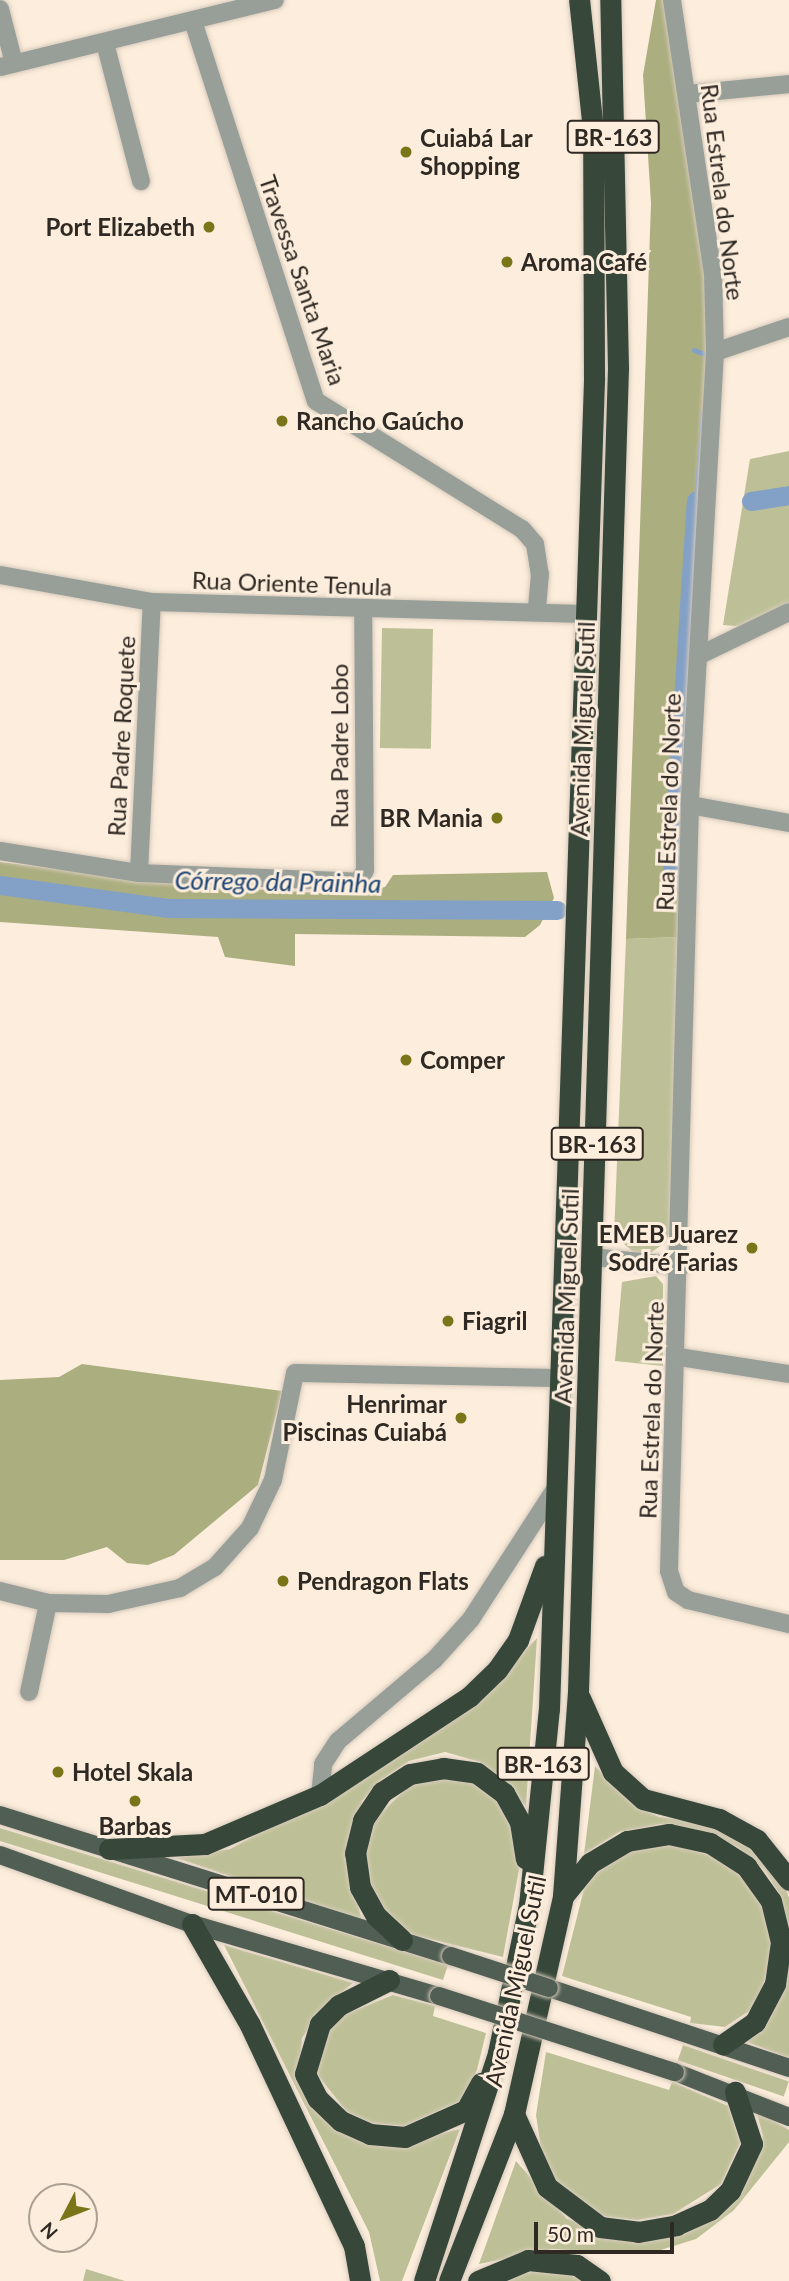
<!DOCTYPE html>
<html>
<head>
<meta charset="utf-8">
<style>
  body { margin:0 }
  #map { position:relative; width:789px; height:2281px; overflow:hidden; background:#fceddc; font-family:Lato,sans-serif }
  div>[style] { position:absolute }
  .green>* { inset:0; background:#bdc096; transform-origin:0 0 }
  .forest>* { inset:0; background:#abae7f }
  .stream>* { height:5px; margin:-2.5px; padding:0 2.5px; transform-origin:2.5px; border-radius:2.5px; background:#83a0c6 }
  .canal>* { height:19px; margin:-9.5px; padding:0 9.5px; transform-origin:9.5px; border-radius:9.5px; background:#83a0c6 }
  .roads { filter:drop-shadow(0 0 2px #d7cabb) drop-shadow(0 0 2px #d7cabb) }
  .minor>* { height:18px; margin:-9px; padding:0 9px; transform-origin:9px; border-radius:9px; background:#989f99 }
  .major>* { height:18px; margin:-9px; padding:0 9px; transform-origin:9px; border-radius:9px; background:#505e53 }
  .highway>* { height:21px; margin:-10.5px; padding:0 10.5px; transform-origin:10.5px; border-radius:10.5px; background:#37473a }
  .bridges { filter:drop-shadow(0 0 2px #d7cabb) drop-shadow(0 0 2px #d7cabb) }
  .major-bridge>* { height:18px; margin:-9px; padding:0 9px; transform-origin:9px; border-radius:9px; background:#505e53 }
  .dots>* { width:19px; height:19px; translate:-50% -50%; box-sizing:border-box; border:4px solid #fceddc; border-radius:50% }
  span { translate:-50% -50%; white-space:nowrap; text-align:center; line-height:1.15; -webkit-text-stroke:6px #fceddc; paint-order:stroke }
  .shield-label span { padding:2px 5px; background:#fceddc; border:2px solid; border-radius:5px; -webkit-text-stroke-width:0 }
  .shield-label { font-size:23px; color:#2f2923; font-weight:700 }
  .poi-label { font-size:24px; color:#2f2923; font-weight:700 }
  .left { translate:0 -50%; text-align:left }
  .right { translate:-100% -50%; text-align:right }
  .street-label { font-size:24px; color:#2f2923 }
  .water-label { font-size:26px; color:#1c4575; font-style:italic }
  .north { position:absolute; left:28px; top:2183px; width:70px; height:70px; box-sizing:border-box; background:#fceddc; border:2px solid #aa9f92; border-radius:50%; rotate:228deg; font-size:19px; font-weight:700; line-height:28px; text-align:center; color:#2f2923 }
  .north::after { content:''; display:block; margin:auto; width:24px; height:32px; background:#7a7519; clip-path:polygon(50% 0,100% 100%,50% 72%,0 100%) }
  .scale { position:absolute; left:534px; top:2222px; width:140px; height:32px; box-sizing:border-box; border:4px solid #2f2923; border-top:0; padding-left:9px; font-size:21px; line-height:24px; white-space:nowrap; color:#2f2923; -webkit-text-stroke:5px #fceddc; paint-order:stroke }
</style>
</head>
<body>
<div id="map">
  <div class="green">
    <div style="clip-path:polygon(789px 451px,789px 603px,747px 627px,723px 625px,750px 459px)"></div>
    <div style="left:382px;top:628px;width:51px;height:120px;rotate:1deg"></div>
    <div style="clip-path:polygon(677px 937px,672px 1227px,665px 1243px,650px 1253px,635px 1253px,614px 1236px,626px 939px)"></div>
    <div style="clip-path:polygon(656px 1276px,663px 1284px,663px 1366px,615px 1361px,622px 1282px)"></div>
    <div style="clip-path:polygon(537px 1638px,526px 1806px,480px 1762px,445px 1752px,409px 1761px,378px 1782px,362px 1801px,346px 1857px,362px 1921px,177px 1858px,230px 1849px,376px 1770px,471px 1709px)"></div>
    <div style="clip-path:polygon(595px 1766px,636px 1807px,659px 1817px,706px 1823px,749px 1842px,781px 1875px,789px 1898px,789px 1948px,782px 1898px,765px 1870px,738px 1847px,704px 1832px,660px 1824px,619px 1832px,584px 1854px)"></div>
    <div style="clip-path:polygon(449px 1774px,478px 1784px,501px 1805px,516px 1833px,520px 1864px,503px 1957px,414px 1935px,387px 1917px,372px 1889px,366px 1855px,373px 1821px,417px 1778px)"></div>
    <div style="clip-path:polygon(0 1828px,448px 1965px,443px 1980px,0 1841px)"></div>
    <div style="clip-path:polygon(671px 1844px,732px 1862px,768px 1916px,771px 1950px,764px 1983px,752px 2009px,725px 2027px,690px 2023px,691px 2017px,562px 1976px,584px 1889px,605px 1863px,636px 1847px)"></div>
    <div style="clip-path:polygon(224px 1945px,353px 1983px,323px 2007px,302px 2038px,299px 2084px,396px 2144px,460px 2129px,402px 2281px,380px 2281px,369px 2232px)"></div>
    <div style="clip-path:polygon(789px 1956px,789px 2058px,747px 2042px,784px 1990px)"></div>
    <div style="clip-path:polygon(393px 1995px,435px 2006px,433px 2016px,486px 2033px,477px 2070px,460px 2101px,404px 2126px,372px 2123px,347px 2112px,316px 2073px,329px 2031px,346px 2014px)"></div>
    <div style="left:683px;top:2045px;width:112px;height:16px;rotate:19deg"></div>
    <div style="clip-path:polygon(546px 2052px,669px 2090px,672px 2082px,728px 2106px,740px 2143px,721px 2184px,673px 2214px,637px 2220px,603px 2216px,578px 2201px,555px 2179px,541px 2148px,536px 2115px)"></div>
    <div style="clip-path:polygon(756px 2110px,789px 2130px,789px 2142px,734px 2210px,696px 2239px,648px 2254px,552px 2249px,479px 2264px,516px 2161px,567px 2219px,635px 2239px,745px 2183px,763px 2136px)"></div>
    <div style="clip-path:polygon(86px 2269px,125px 2281px,83px 2281px)"></div>
    <div style="clip-path:polygon(540px 2269px,558px 2269px,594px 2281px,502px 2281px)"></div>
  </div>
  <div class="forest">
    <div style="clip-path:polygon(656px 0,664px 0,709px 308px,677px 937px,626px 939px,651px 203px,643px 75px)"></div>
    <div style="clip-path:polygon(0 862px,187px 885px,351px 895px,385px 887px,393px 875px,547px 872px,554px 898px,540px 925px,525px 937px,295px 934px,295px 966px,225px 957px,218px 937px,0 922px)"></div>
    <div style="clip-path:polygon(82px 1364px,282px 1391px,258px 1485px,174px 1555px,148px 1565px,127px 1563px,107px 1547px,64px 1560px,0 1560px,0 1380px,59px 1377px)"></div>
  </div>
  <div class="stream">
    <div style="left:694px;top:350px;width:14px;rotate:21deg"></div>
    <div style="left:696px;top:501px;width:90px;rotate:-85.6deg"></div>
  </div>
  <div class="canal">
    <div style="left:751px;top:501px;width:38px;rotate:-9deg"></div>
    <div style="left:0;top:885px;width:169px;rotate:7.8deg"></div>
    <div style="left:167px;top:908px;width:390px;rotate:0.3deg"></div>
    <div style="left:671px;top:885px;width:385px;rotate:-86.3deg"></div>
    <div style="left:696px;top:501px;width:7px"></div>
  </div>
  <div class="roads">
    <div class="minor">
      <div style="left:672px;top:0;width:277px;rotate:81.5deg"></div>
      <div style="left:713px;top:274px;width:78px;rotate:88.5deg"></div>
      <div style="left:715px;top:352px;width:454px;rotate:93.2deg"></div>
      <div style="left:690px;top:805px;width:766px;rotate:91.57deg"></div>
      <div style="left:669px;top:1571px;width:22px;rotate:72deg"></div>
      <div style="left:676px;top:1592px;width:14px;rotate:34deg"></div>
      <div style="left:688px;top:1600px;width:104px;rotate:13.4deg"></div>
      <div style="left:0;top:9px;width:56px;rotate:75.5deg"></div>
      <div style="left:193px;top:21px;width:399px;rotate:72.1deg"></div>
      <div style="left:316px;top:401px;width:243px;rotate:31.9deg"></div>
      <div style="left:522px;top:529px;width:20px;rotate:49deg"></div>
      <div style="left:535px;top:544px;width:30px;rotate:81deg"></div>
      <div style="left:540px;top:574px;width:37px;rotate:95deg"></div>
      <div style="left:105px;top:43px;width:143px;rotate:75.4deg"></div>
      <div style="left:0;top:67px;width:283px;rotate:-13.7deg"></div>
      <div style="left:687px;top:94px;width:102px;rotate:-5.6deg"></div>
      <div style="left:715px;top:352px;width:78px;rotate:-18.7deg"></div>
      <div style="left:0;top:575px;width:154px;rotate:10.1deg"></div>
      <div style="left:152px;top:602px;width:432px;rotate:1.6deg"></div>
      <div style="left:698px;top:656px;width:101px;rotate:-25.8deg"></div>
      <div style="left:690px;top:805px;width:101px;rotate:10.3deg"></div>
      <div style="left:0;top:851px;width:141px;rotate:9deg"></div>
      <div style="left:139px;top:873px;width:220px;rotate:2.3deg"></div>
      <div style="left:359px;top:882px;width:13px;rotate:-63deg"></div>
      <div style="left:365px;top:870px;width:258px;rotate:-90.4deg"></div>
      <div style="left:139px;top:873px;width:271px;rotate:-87.3deg"></div>
      <div style="left:593px;top:1257px;width:89px;rotate:5.8deg"></div>
      <div style="left:679px;top:1357px;width:111px;rotate:8.8deg"></div>
      <div style="left:0;top:1591px;width:49px;rotate:14deg"></div>
      <div style="left:48px;top:1603px;width:60px;rotate:1deg"></div>
      <div style="left:108px;top:1604px;width:74px;rotate:-12.5deg"></div>
      <div style="left:180px;top:1588px;width:41px;rotate:-31deg"></div>
      <div style="left:215px;top:1567px;width:52px;rotate:-48.1deg"></div>
      <div style="left:250px;top:1528px;width:53px;rotate:-64.4deg"></div>
      <div style="left:273px;top:1480px;width:109px;rotate:-78.4deg"></div>
      <div style="left:295px;top:1373px;width:264px;rotate:1.1deg"></div>
      <div style="left:29px;top:1692px;width:91px;rotate:-77.9deg"></div>
      <div style="left:320px;top:1795px;width:31px;rotate:-84deg"></div>
      <div style="left:323px;top:1764px;width:27px;rotate:-57deg"></div>
      <div style="left:338px;top:1741px;width:126px;rotate:-40.2deg"></div>
      <div style="left:434px;top:1660px;width:55px;rotate:-47.9deg"></div>
      <div style="left:471px;top:1619px;width:158px;rotate:-57.1deg"></div>
    </div>
    <div class="major">
      <div style="left:0;top:1815px;width:473px;rotate:17.4deg"></div>
      <div style="left:0;top:1855px;width:204px;rotate:19.8deg"></div>
      <div style="left:192px;top:1924px;width:257px;rotate:16.3deg"></div>
      <div style="left:549px;top:1988px;width:253px;rotate:18.4deg"></div>
      <div style="left:675px;top:2072px;width:123px;rotate:21.5deg"></div>
    </div>
    <div class="highway">
      <div style="left:580px;top:1698px;width:81px;rotate:66deg"></div>
      <div style="left:613px;top:1772px;width:40px;rotate:42deg"></div>
      <div style="left:643px;top:1799px;width:79px;rotate:14.7deg"></div>
      <div style="left:719px;top:1819px;width:43px;rotate:28.9deg"></div>
      <div style="left:757px;top:1840px;width:51px;rotate:51.3deg"></div>
      <div style="left:109px;top:1849px;width:96px;rotate:-3deg"></div>
      <div style="left:205px;top:1844px;width:125px;rotate:-23.1deg"></div>
      <div style="left:320px;top:1795px;width:180px;rotate:-33.4deg"></div>
      <div style="left:470px;top:1696px;width:37px;rotate:-44deg"></div>
      <div style="left:497px;top:1670px;width:37px;rotate:-55deg"></div>
      <div style="left:518px;top:1640px;width:79px;rotate:-70deg"></div>
      <div style="left:563px;top:1896px;width:43px;rotate:-50.7deg"></div>
      <div style="left:590px;top:1863px;width:43px;rotate:-30.7deg"></div>
      <div style="left:627px;top:1841px;width:43px;rotate:-9.5deg"></div>
      <div style="left:669px;top:1834px;width:42px;rotate:12.4deg"></div>
      <div style="left:710px;top:1843px;width:43px;rotate:32.6deg"></div>
      <div style="left:746px;top:1866px;width:43px;rotate:54.5deg"></div>
      <div style="left:771px;top:1901px;width:42px;rotate:76.3deg"></div>
      <div style="left:781px;top:1942px;width:42px;rotate:98.1deg"></div>
      <div style="left:775px;top:1984px;width:43px;rotate:117.8deg"></div>
      <div style="left:755px;top:2022px;width:39px;rotate:145deg"></div>
      <div style="left:192px;top:1924px;width:116px;rotate:60.1deg"></div>
      <div style="left:250px;top:2025px;width:244px;rotate:64.8deg"></div>
      <div style="left:354px;top:2246px;width:36px;rotate:80deg"></div>
      <div style="left:402px;top:1940px;width:35px;rotate:-137deg"></div>
      <div style="left:376px;top:1916px;width:33px;rotate:-119deg"></div>
      <div style="left:360px;top:1887px;width:34px;rotate:-98deg"></div>
      <div style="left:355px;top:1853px;width:34px;rotate:-76deg"></div>
      <div style="left:363px;top:1820px;width:34px;rotate:-56deg"></div>
      <div style="left:382px;top:1792px;width:33px;rotate:-33deg"></div>
      <div style="left:410px;top:1774px;width:34px;rotate:-10deg"></div>
      <div style="left:443px;top:1768px;width:34px;rotate:8deg"></div>
      <div style="left:477px;top:1773px;width:34px;rotate:37deg"></div>
      <div style="left:504px;top:1793px;width:33px;rotate:61deg"></div>
      <div style="left:520px;top:1822px;width:37px;rotate:81deg"></div>
      <div style="left:389px;top:1980px;width:56px;rotate:153.4deg"></div>
      <div style="left:339px;top:2005px;width:27px;rotate:135deg"></div>
      <div style="left:320px;top:2024px;width:52px;rotate:106.7deg"></div>
      <div style="left:305px;top:2074px;width:28px;rotate:63deg"></div>
      <div style="left:318px;top:2099px;width:32px;rotate:44deg"></div>
      <div style="left:341px;top:2121px;width:32px;rotate:24deg"></div>
      <div style="left:370px;top:2134px;width:35px;rotate:5deg"></div>
      <div style="left:405px;top:2137px;width:67px;rotate:-23.9deg"></div>
      <div style="left:466px;top:2110px;width:31px;rotate:-61deg"></div>
      <div style="left:514px;top:2114px;width:80px;rotate:65.7deg"></div>
      <div style="left:547px;top:2187px;width:66px;rotate:37deg"></div>
      <div style="left:600px;top:2227px;width:38px;rotate:7deg"></div>
      <div style="left:638px;top:2232px;width:39px;rotate:-10deg"></div>
      <div style="left:676px;top:2225px;width:37px;rotate:-24deg"></div>
      <div style="left:710px;top:2210px;width:28px;rotate:-44deg"></div>
      <div style="left:730px;top:2191px;width:52px;rotate:-64.9deg"></div>
      <div style="left:752px;top:2144px;width:55px;rotate:-108.1deg"></div>
      <div style="left:424px;top:2281px;width:240px;rotate:-72deg"></div>
      <div style="left:498px;top:2053px;width:151px;rotate:-78.2deg"></div>
      <div style="left:529px;top:1905px;width:197px;rotate:-84.2deg"></div>
      <div style="left:549px;top:1709px;width:1332px;rotate:-88.06deg"></div>
      <div style="left:594px;top:378px;width:248px;rotate:-90.2deg"></div>
      <div style="left:593px;top:130px;width:131px;rotate:-96.1deg"></div>
      <div style="left:449px;top:2281px;width:179px;rotate:-68.7deg"></div>
      <div style="left:514px;top:2114px;width:223px;rotate:-77.3deg"></div>
      <div style="left:563px;top:1896px;width:205px;rotate:-85.8deg"></div>
      <div style="left:578px;top:1692px;width:1325px;rotate:-88.27deg"></div>
      <div style="left:618px;top:368px;width:368px;rotate:-91.2deg"></div>
      <div style="left:478px;top:2281px;width:54px;rotate:-22.8deg"></div>
      <div style="left:528px;top:2260px;width:49px;rotate:5.8deg"></div>
      <div style="left:577px;top:2265px;width:28px;rotate:35deg"></div>
    </div>
  </div>
  <div class="bridges">
    <div class="major-bridge">
      <div style="left:451px;top:1956px;width:103px;rotate:18.1deg"></div>
      <div style="left:439px;top:1996px;width:248px;rotate:17.9deg"></div>
    </div>
  </div>
  <div class="dots">
    <div style="left:406px;top:152px;background:#7a7519"></div>
    <div style="left:209px;top:227px;background:#7a7519"></div>
    <div style="left:507px;top:262px;background:#7a7519"></div>
    <div style="left:282px;top:421px;background:#7a7519"></div>
    <div style="left:497px;top:818px;background:#7a7519"></div>
    <div style="left:406px;top:1060px;background:#7a7519"></div>
    <div style="left:752px;top:1248px;background:#7a7519"></div>
    <div style="left:448px;top:1321px;background:#7a7519"></div>
    <div style="left:461px;top:1418px;background:#7a7519"></div>
    <div style="left:283px;top:1581px;background:#7a7519"></div>
    <div style="left:58px;top:1772px;background:#7a7519"></div>
    <div style="left:135px;top:1801px;background:#7a7519"></div>
  </div>
  <div class="shield-label">
    <span style="left:613px;top:137px">BR-163</span>
    <span style="left:597px;top:1144px">BR-163</span>
    <span style="left:543px;top:1764px">BR-163</span>
    <span style="left:256px;top:1894px">MT-010</span>
  </div>
  <div class="poi-label">
    <span class="left" style="left:420px;top:152px">Cuiabá Lar<br>Shopping</span>
    <span class="right" style="left:195px;top:227px">Port Elizabeth</span>
    <span class="left" style="left:521px;top:262px">Aroma Café</span>
    <span class="left" style="left:296px;top:421px">Rancho Gaúcho</span>
    <span class="right" style="left:483px;top:818px">BR Mania</span>
    <span class="left" style="left:420px;top:1060px">Comper</span>
    <span class="right" style="left:738px;top:1248px">EMEB Juarez<br>Sodré Farias</span>
    <span class="left" style="left:462px;top:1321px">Fiagril</span>
    <span class="right" style="left:447px;top:1418px">Henrimar<br>Piscinas Cuiabá</span>
    <span class="left" style="left:297px;top:1581px">Pendragon Flats</span>
    <span class="left" style="left:72px;top:1772px">Hotel Skala</span>
    <span style="left:135px;top:1826px">Barbas</span>
  </div>
  <div class="street-label">
    <span style="left:723px;top:192px;rotate:83deg">Rua Estrela do Norte</span>
    <span style="left:303px;top:280px;rotate:71deg">Travessa Santa Maria</span>
    <span style="left:292px;top:583px;rotate:2deg">Rua Oriente Tenula</span>
    <span style="left:582px;top:729px;rotate:-88deg">Avenida Miguel Sutil</span>
    <span style="left:121px;top:736px;rotate:-87deg">Rua Padre Roquete</span>
    <span style="left:339px;top:746px;rotate:-90deg">Rua Padre Lobo</span>
    <span style="left:668px;top:802px;rotate:-88deg">Rua Estrela do Norte</span>
    <span style="left:566px;top:1296px;rotate:-88deg">Avenida Miguel Sutil</span>
    <span style="left:651px;top:1410px;rotate:-88deg">Rua Estrela do Norte</span>
    <span style="left:515px;top:1981px;rotate:-78deg">Avenida Miguel Sutil</span>
  </div>
  <div class="water-label">
    <span style="left:278px;top:882px;rotate:1deg">Córrego da Prainha</span>
  </div>
  <div class="north">N</div>
  <div class="scale">50 m</div>
</div>
</body>
</html>
